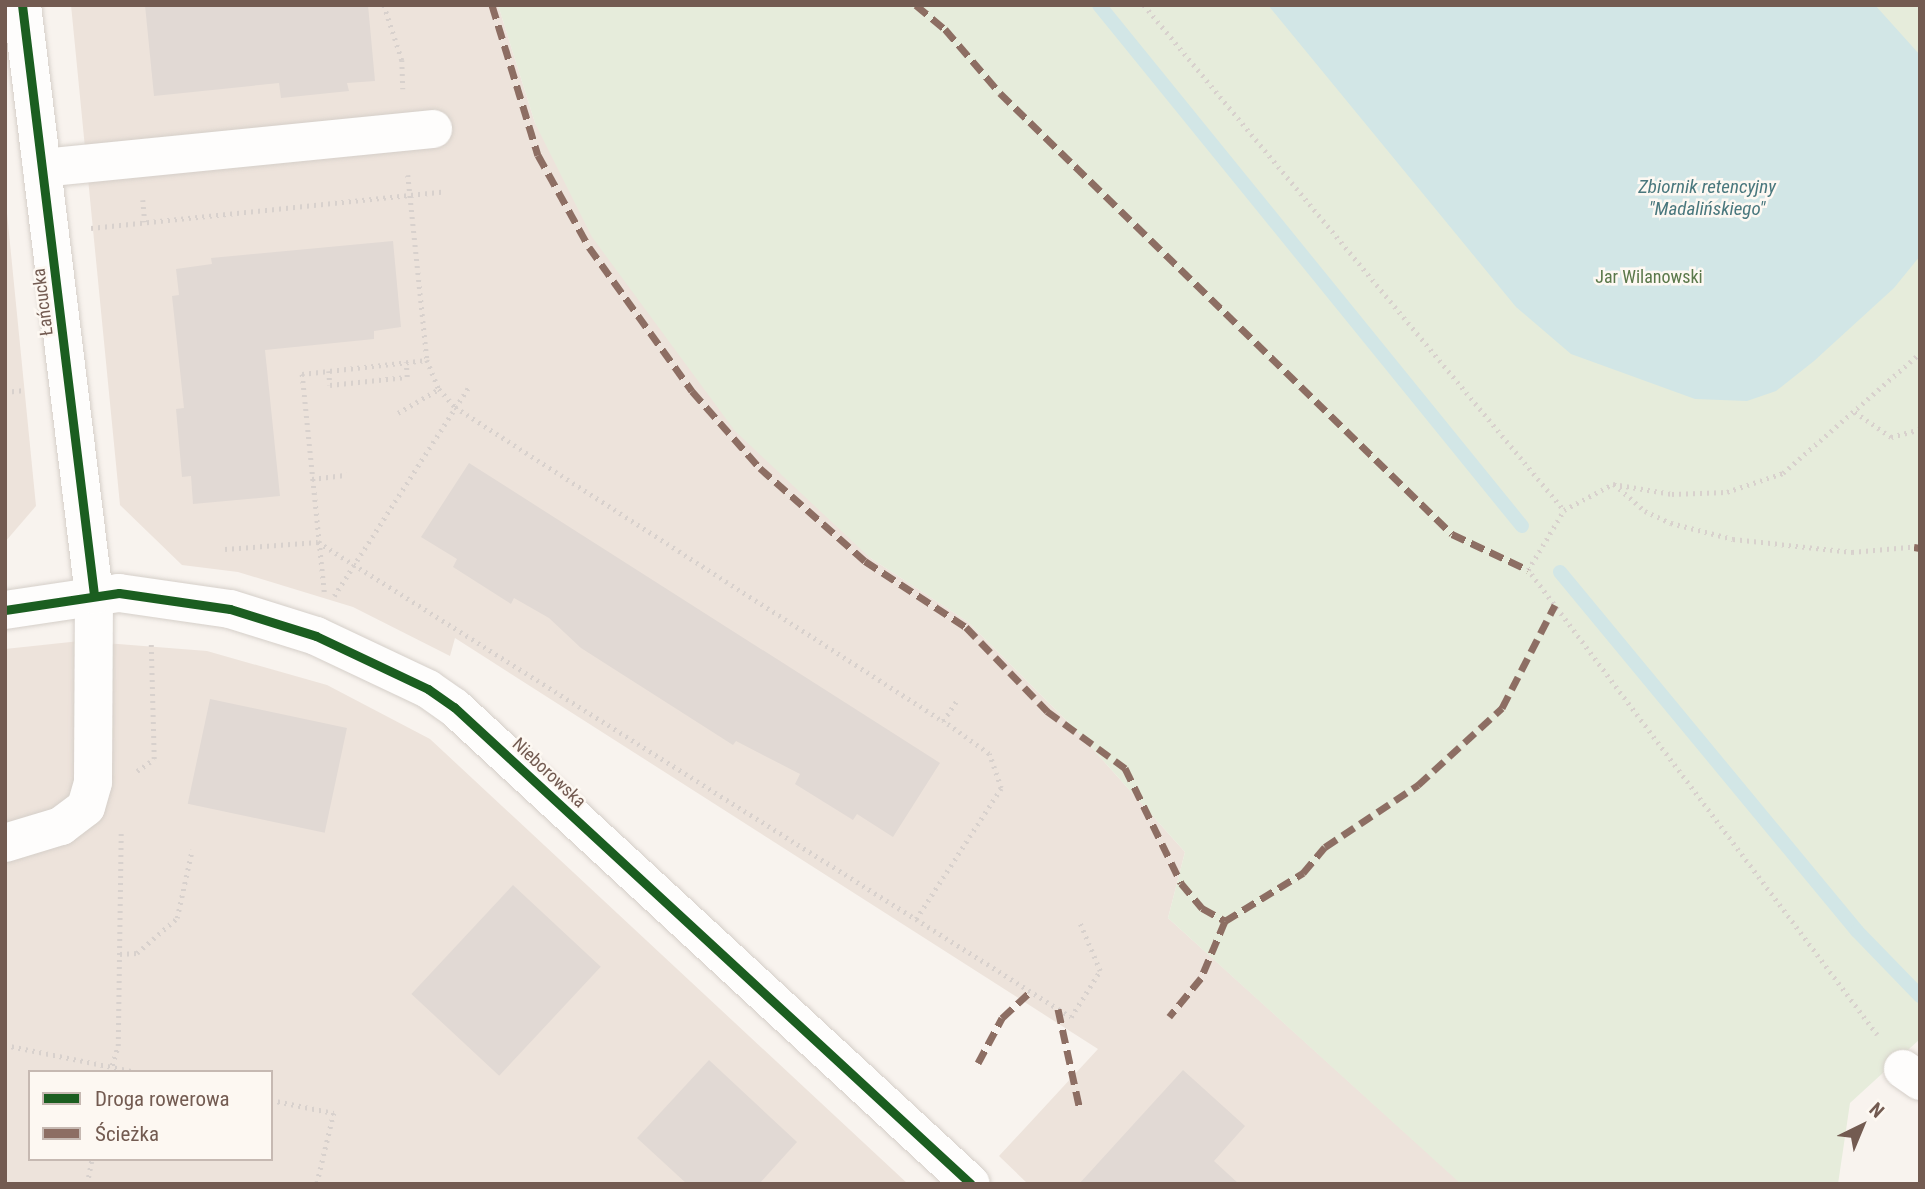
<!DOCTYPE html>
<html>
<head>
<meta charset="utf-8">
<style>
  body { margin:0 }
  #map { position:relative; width:1925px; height:1189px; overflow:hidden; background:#f8f3ee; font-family:"Roboto Condensed",sans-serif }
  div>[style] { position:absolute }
  .residential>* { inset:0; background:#ede3db }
  .green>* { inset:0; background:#e6ecdb }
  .water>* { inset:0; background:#d2e6e6 }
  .stream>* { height:14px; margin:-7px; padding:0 7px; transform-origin:7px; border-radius:7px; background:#d2e6e6 }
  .building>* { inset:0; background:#e1d9d4; transform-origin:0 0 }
  .path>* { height:4.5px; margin-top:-2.25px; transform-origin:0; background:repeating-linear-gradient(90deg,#d8d1cd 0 2px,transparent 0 7px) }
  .roads { filter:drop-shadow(0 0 2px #d5cfc9) drop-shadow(0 0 2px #d5cfc9) }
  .minor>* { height:38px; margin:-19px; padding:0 19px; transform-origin:19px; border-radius:19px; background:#fefdfc }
  .quiet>* { height:7px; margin-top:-3.5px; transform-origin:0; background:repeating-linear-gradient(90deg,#8d6e63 0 14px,transparent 0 21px) }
  .cycleway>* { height:9px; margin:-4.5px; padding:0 4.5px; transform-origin:4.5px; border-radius:4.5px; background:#1b5e20 }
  span { translate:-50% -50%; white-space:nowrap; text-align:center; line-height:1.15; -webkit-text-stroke:5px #fdf8f2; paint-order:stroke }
  .park-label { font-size:18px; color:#5a784a }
  .street-label { font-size:18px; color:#735b51 }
  .water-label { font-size:19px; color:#49777d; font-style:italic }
  .frame { position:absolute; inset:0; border:7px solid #735b51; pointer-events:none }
  .legend { position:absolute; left:28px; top:1070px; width:245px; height:91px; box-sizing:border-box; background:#fdf8f2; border:2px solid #c6b9b2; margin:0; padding:9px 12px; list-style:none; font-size:21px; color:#735b51 }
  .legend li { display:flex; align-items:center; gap:14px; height:35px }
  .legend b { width:35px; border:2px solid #c6b9b2 }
  .north { position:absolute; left:1827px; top:1091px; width:70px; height:70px; -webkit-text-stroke:5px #fdf8f2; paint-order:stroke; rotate:43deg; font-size:19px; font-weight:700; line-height:28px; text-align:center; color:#735b51 }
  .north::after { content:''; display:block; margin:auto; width:24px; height:32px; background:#735b51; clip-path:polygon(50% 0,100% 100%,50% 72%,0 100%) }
</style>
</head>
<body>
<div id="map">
  <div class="residential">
    <div style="clip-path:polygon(71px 5px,498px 5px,535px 123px,869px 557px,968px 622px,1074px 728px,1185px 852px,1168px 918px,1462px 1184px,1028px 1184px,999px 1156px,1098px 1049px,455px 638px,450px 656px,353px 607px,238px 572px,182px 565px,120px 505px)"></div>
    <div style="clip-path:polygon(5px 193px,36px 506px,5px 542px)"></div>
    <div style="clip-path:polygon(evenodd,80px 641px,207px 651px,327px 685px,430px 739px,908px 1184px,5px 1184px,5px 649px,80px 641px,30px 1072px,271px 1072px,271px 1159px,30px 1159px,30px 1072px)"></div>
  </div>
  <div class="green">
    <div style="clip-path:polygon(498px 5px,1920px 5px,1920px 1039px,1850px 1103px,1838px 1184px,1461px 1184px,1168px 918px,1185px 852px,1074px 728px,968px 622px,869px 557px,735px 431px,592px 237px,535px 123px)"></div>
  </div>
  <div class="water">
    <div style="clip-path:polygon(1268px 5px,1875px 5px,1920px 55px,1920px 256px,1894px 288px,1814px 361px,1776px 391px,1747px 401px,1695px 399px,1571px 354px,1516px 307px)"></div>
  </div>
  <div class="stream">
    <div style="left:1099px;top:5px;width:671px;rotate:50.93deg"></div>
    <div style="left:1560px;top:572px;width:466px;rotate:50.4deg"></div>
    <div style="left:1857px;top:931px;width:91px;rotate:45.9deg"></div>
  </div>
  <div class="building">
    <div style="clip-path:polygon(145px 5px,368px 5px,375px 81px,347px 83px,349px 91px,281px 98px,279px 83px,154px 96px)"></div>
    <div style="clip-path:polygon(393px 241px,401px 327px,374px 331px,374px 339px,265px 350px,280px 496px,193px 504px,191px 476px,182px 477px,176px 409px,184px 408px,172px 296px,179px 295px,176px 269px,212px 264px,211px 258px)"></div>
    <div style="clip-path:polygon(469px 463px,940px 763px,893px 837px,857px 814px,853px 820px,795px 784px,800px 774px,736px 741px,733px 745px,581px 648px,549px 618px,514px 598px,511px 604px,453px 567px,457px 559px,421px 537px)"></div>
    <div style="left:210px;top:699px;width:140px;height:107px;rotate:12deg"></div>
    <div style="left:513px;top:885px;width:120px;height:149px;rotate:43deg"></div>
    <div style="clip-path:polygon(709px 1060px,797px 1142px,759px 1184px,687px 1184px,637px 1138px)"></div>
    <div style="clip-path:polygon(1183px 1070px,1245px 1126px,1214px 1161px,1239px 1184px,1079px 1184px)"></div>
  </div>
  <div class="path">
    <div style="left:384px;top:5px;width:58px;rotate:71.9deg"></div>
    <div style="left:402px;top:60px;width:29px;rotate:88deg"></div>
    <div style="left:1144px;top:5px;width:657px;rotate:50.25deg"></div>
    <div style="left:408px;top:175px;width:186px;rotate:84.1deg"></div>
    <div style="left:427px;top:360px;width:31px;rotate:68deg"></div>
    <div style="left:439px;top:389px;width:24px;rotate:48deg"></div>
    <div style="left:455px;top:407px;width:580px;rotate:32.76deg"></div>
    <div style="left:143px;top:200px;width:22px;rotate:85deg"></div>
    <div style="left:91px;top:228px;width:352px;rotate:-5.9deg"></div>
    <div style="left:329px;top:371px;width:14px;rotate:86deg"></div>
    <div style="left:330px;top:385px;width:77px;rotate:-5.9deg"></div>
    <div style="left:407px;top:377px;width:15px;rotate:-94deg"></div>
    <div style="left:5px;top:392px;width:20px;rotate:-6deg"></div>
    <div style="left:1855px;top:412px;width:44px;rotate:34.8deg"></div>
    <div style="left:1891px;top:437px;width:30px;rotate:-15deg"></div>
    <div style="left:398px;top:413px;width:48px;rotate:-30.3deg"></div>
    <div style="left:312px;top:479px;width:35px;rotate:-7deg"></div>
    <div style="left:1614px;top:484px;width:41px;rotate:41.1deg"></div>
    <div style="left:1645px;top:511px;width:29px;rotate:25deg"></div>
    <div style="left:1671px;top:523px;width:64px;rotate:14.5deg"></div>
    <div style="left:1733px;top:539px;width:120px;rotate:6.2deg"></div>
    <div style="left:1852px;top:552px;width:68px;rotate:-5deg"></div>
    <div style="left:225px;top:549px;width:93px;rotate:-4.3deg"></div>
    <div style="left:318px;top:542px;width:890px;rotate:32.24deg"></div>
    <div style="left:1071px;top:1017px;width:54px;rotate:-57.8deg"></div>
    <div style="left:1100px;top:971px;width:54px;rotate:-112.8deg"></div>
    <div style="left:324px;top:592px;width:219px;rotate:-95.8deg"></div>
    <div style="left:302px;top:374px;width:126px;rotate:-6.4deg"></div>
    <div style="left:334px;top:596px;width:251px;rotate:-57.2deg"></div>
    <div style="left:137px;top:771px;width:21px;rotate:-35deg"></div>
    <div style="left:154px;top:759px;width:117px;rotate:-91.5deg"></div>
    <div style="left:916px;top:919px;width:156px;rotate:-57deg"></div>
    <div style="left:1001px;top:788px;width:36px;rotate:-109deg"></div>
    <div style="left:989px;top:754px;width:57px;rotate:-144.3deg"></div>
    <div style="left:943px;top:721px;width:25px;rotate:-56deg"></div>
    <div style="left:120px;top:954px;width:17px;rotate:-3deg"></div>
    <div style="left:137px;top:953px;width:53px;rotate:-41.2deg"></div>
    <div style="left:177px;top:918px;width:70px;rotate:-77.6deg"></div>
    <div style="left:1877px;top:1035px;width:581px;rotate:-126.89deg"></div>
    <div style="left:1528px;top:570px;width:70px;rotate:-59deg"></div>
    <div style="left:1564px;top:510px;width:55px;rotate:-28deg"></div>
    <div style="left:1613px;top:484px;width:60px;rotate:9.6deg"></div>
    <div style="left:1672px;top:494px;width:55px;rotate:-2.1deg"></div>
    <div style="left:1727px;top:492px;width:59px;rotate:-18.7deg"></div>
    <div style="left:1783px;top:473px;width:182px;rotate:-41.2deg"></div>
    <div style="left:5px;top:1045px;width:135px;rotate:11.6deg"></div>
    <div style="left:110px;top:1072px;width:27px;rotate:-73deg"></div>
    <div style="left:118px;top:1046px;width:214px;rotate:-89.2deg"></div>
    <div style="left:271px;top:1100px;width:64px;rotate:11.7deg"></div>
    <div style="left:334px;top:1113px;width:73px;rotate:103.5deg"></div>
    <div style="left:87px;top:1184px;width:25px;rotate:-79deg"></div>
  </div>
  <div class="roads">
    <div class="minor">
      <div style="left:42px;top:168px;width:393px;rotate:-5.7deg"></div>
      <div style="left:5px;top:610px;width:115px;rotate:-8.5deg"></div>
      <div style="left:119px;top:593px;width:112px;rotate:8.2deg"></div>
      <div style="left:230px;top:609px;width:90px;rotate:17.4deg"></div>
      <div style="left:316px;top:636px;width:124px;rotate:25.3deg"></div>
      <div style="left:428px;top:689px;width:32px;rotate:35deg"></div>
      <div style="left:454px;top:707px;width:703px;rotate:42.7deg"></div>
      <div style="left:5px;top:843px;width:59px;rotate:-16.9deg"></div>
      <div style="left:61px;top:826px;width:31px;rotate:-37deg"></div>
      <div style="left:86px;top:807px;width:26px;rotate:-74deg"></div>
      <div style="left:93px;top:782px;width:187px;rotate:-89.7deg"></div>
      <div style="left:94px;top:595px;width:594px;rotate:-96.96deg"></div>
      <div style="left:1903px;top:1069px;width:21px;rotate:35deg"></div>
    </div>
  </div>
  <div class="quiet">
    <div style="left:492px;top:5px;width:157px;rotate:73deg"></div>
    <div style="left:538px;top:155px;width:105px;rotate:61deg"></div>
    <div style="left:589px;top:247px;width:177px;rotate:54.4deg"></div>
    <div style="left:692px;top:391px;width:103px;rotate:48.6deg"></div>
    <div style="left:760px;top:468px;width:140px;rotate:41.5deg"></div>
    <div style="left:865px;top:561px;width:121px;rotate:33.2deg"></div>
    <div style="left:966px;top:627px;width:117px;rotate:46deg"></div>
    <div style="left:1047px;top:711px;width:97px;rotate:36.2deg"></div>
    <div style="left:1125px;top:768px;width:128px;rotate:64deg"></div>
    <div style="left:1181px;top:883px;width:33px;rotate:50deg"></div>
    <div style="left:1202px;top:908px;width:26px;rotate:29deg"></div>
    <div style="left:1225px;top:921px;width:62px;rotate:112.8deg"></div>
    <div style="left:1201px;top:978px;width:50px;rotate:129.4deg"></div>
    <div style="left:916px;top:5px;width:38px;rotate:40deg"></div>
    <div style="left:945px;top:29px;width:84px;rotate:49.3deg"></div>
    <div style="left:1000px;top:93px;width:631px;rotate:44.29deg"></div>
    <div style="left:1452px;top:534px;width:84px;rotate:25.3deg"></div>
    <div style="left:1914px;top:547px;width:6px;rotate:9deg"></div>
    <div style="left:1225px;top:921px;width:92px;rotate:-31.6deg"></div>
    <div style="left:1303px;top:873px;width:34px;rotate:-50deg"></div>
    <div style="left:1325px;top:847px;width:112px;rotate:-33.7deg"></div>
    <div style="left:1418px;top:785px;width:114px;rotate:-42.5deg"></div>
    <div style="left:1502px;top:708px;width:116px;rotate:-62.8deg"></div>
    <div style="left:1058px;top:1009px;width:103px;rotate:77.7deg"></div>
    <div style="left:978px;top:1063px;width:51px;rotate:-61.9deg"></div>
    <div style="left:1002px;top:1018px;width:38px;rotate:-43deg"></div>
  </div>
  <div class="cycleway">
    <div style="left:22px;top:5px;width:594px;rotate:83.04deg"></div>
    <div style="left:5px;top:610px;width:115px;rotate:-8.5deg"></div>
    <div style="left:119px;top:593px;width:112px;rotate:8.2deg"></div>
    <div style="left:230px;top:609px;width:90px;rotate:17.4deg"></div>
    <div style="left:316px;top:636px;width:124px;rotate:25.3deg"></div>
    <div style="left:428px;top:689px;width:32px;rotate:35deg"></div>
    <div style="left:454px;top:707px;width:703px;rotate:42.7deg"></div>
  </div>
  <div class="park-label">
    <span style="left:1649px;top:277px">Jar Wilanowski</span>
  </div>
  <div class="street-label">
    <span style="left:43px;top:302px;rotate:-97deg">Łańcucka</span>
    <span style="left:549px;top:773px;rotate:43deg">Nieborowska</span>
  </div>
  <div class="water-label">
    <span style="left:1707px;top:198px">Zbiornik retencyjny<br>"Madalińskiego"</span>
  </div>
  <div class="frame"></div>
  <ul class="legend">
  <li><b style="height:9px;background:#1b5e20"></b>Droga rowerowa</li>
  <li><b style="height:9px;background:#8d6e63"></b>Ścieżka</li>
  </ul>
  <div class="north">N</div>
</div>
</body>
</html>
